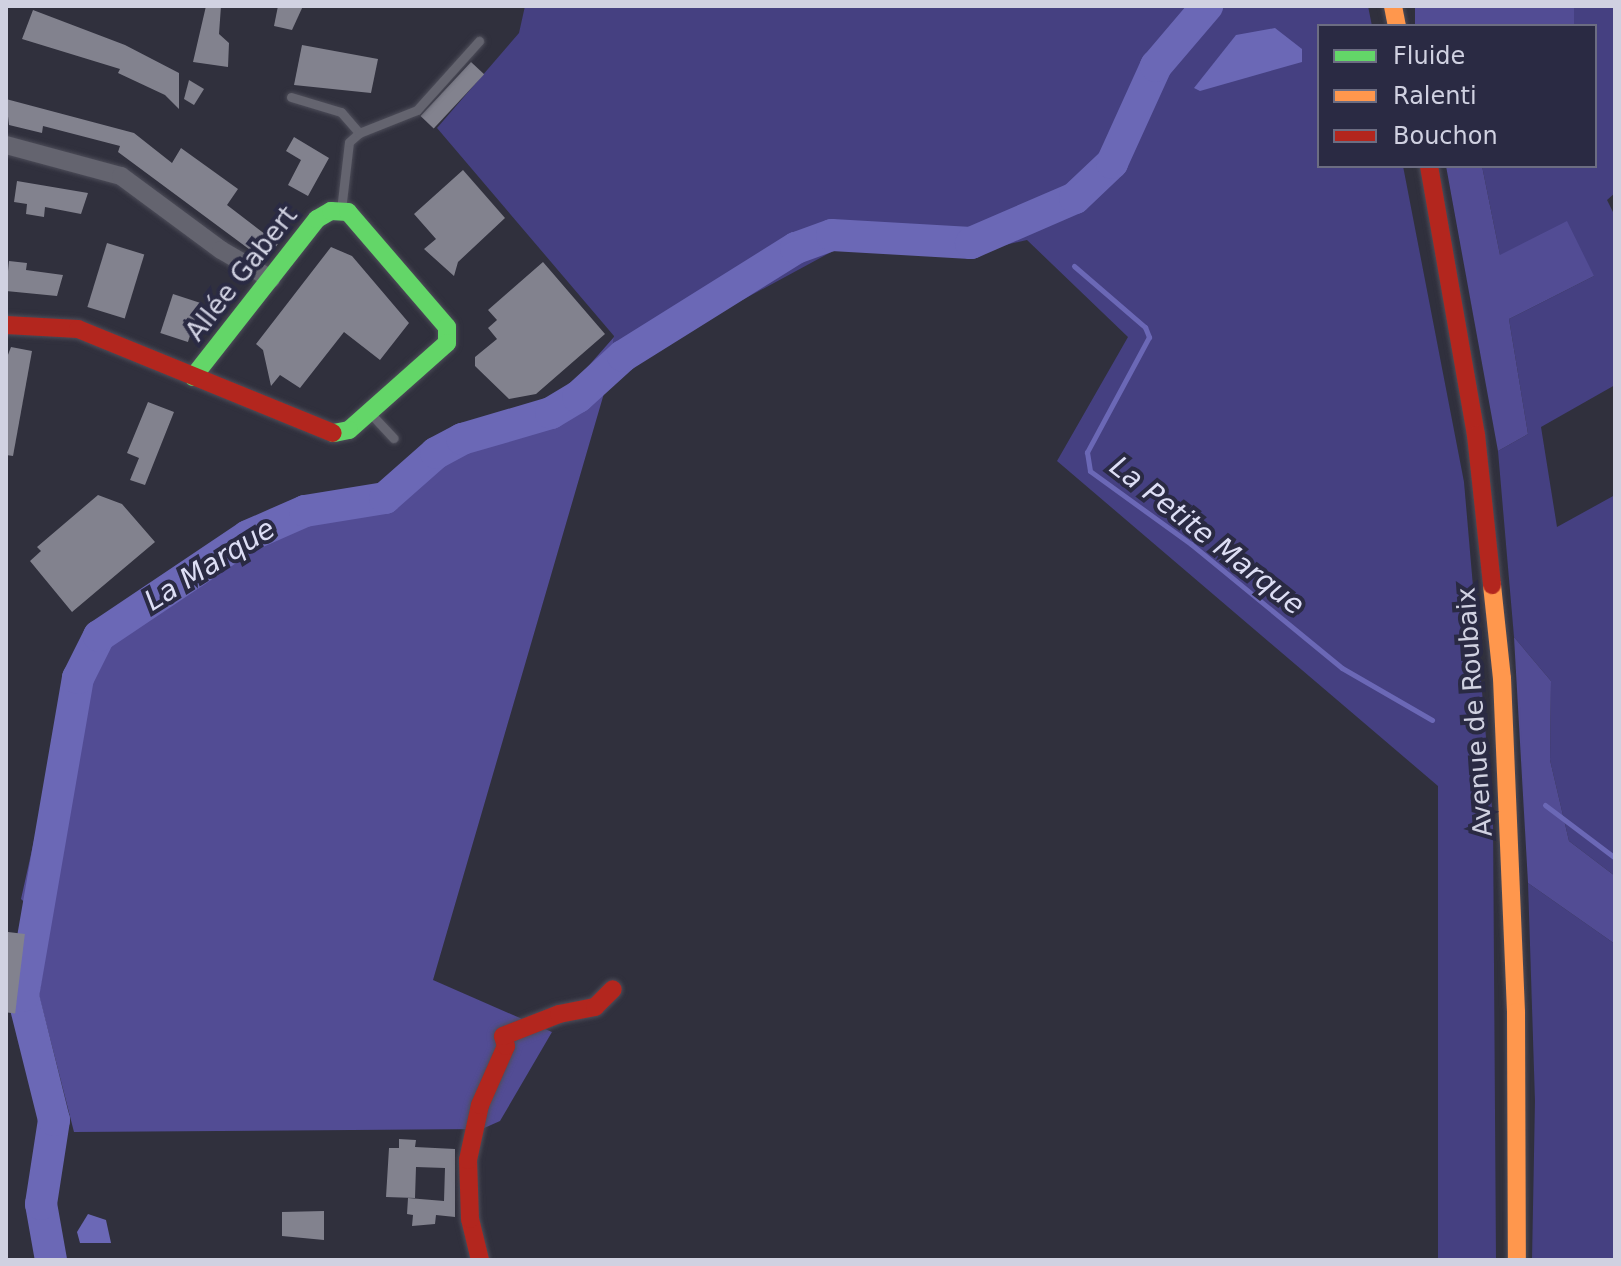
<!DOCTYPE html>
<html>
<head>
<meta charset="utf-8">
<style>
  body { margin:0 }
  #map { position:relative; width:1621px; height:1266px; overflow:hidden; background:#30303d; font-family:"DejaVu Sans",sans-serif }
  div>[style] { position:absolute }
  .green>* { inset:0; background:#454081 }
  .forest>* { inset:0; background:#524c94; transform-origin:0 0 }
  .water>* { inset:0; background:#6b68b6 }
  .stream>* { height:5px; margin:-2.5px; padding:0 2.5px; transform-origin:2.5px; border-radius:2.5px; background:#6b68b6 }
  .river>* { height:32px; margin:-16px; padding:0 16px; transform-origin:16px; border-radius:16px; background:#6b68b6 }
  .building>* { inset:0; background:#82828e; transform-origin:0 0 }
  .roads { filter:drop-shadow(0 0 2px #4d4d59) drop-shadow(0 0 2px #4d4d59) }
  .lane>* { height:9px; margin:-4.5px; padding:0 4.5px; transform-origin:4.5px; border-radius:4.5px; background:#64646f }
  .street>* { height:18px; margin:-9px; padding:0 9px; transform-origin:9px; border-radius:9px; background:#64646f }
  .fast>* { height:18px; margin:-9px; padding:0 9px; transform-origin:9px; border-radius:9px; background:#63d668 }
  .slow>* { height:18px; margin:-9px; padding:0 9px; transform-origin:9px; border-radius:9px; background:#ff974d }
  .jam>* { height:18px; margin:-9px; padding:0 9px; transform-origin:9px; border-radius:9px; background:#b3261e }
  span { translate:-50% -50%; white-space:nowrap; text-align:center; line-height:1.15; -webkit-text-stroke:8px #2a2a43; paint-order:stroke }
  .street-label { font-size:26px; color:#d0d1e1 }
  .water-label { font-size:28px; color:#dddef5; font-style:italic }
  .frame { position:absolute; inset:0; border:8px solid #d0d1e1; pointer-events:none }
  .legend { position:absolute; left:1317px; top:24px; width:280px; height:144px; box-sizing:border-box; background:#2a2a43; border:2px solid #6c6d82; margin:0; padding:10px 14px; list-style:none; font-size:24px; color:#d0d1e1 }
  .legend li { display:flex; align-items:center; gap:16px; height:40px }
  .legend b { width:40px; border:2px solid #6c6d82 }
</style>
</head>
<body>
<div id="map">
  <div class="green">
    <div style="clip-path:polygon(525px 6px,1368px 6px,1372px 26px,1319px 26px,1319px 166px,1403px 166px,1464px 482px,1493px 819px,1496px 1260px,1438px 1260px,1438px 786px,1057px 461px,1128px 337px,1027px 240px,965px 254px,846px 244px,672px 338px,607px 383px,614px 336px,437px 128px,519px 33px)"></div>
    <div style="clip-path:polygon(1574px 6px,1615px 6px,1615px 193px,1607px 200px,1615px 216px,1615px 385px,1541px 427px,1557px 527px,1615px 495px,1615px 876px,1569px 841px,1550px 760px,1551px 681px,1514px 637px,1498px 451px,1528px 434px,1509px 319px,1594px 276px,1500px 255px,1482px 166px,1595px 166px,1595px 26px,1572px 26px)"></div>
    <div style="clip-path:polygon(1528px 883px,1615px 944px,1615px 1260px,1532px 1260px,1535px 1101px)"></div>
  </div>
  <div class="forest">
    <div style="left:1415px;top:6px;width:159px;height:20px"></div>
    <div style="clip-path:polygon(1446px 166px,1482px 166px,1500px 255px,1567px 221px,1594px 276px,1509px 319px,1528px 434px,1498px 451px)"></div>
    <div style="clip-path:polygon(614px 337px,607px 383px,433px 980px,552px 1032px,500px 1121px,482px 1129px,74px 1132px,39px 995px,50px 926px,21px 899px,77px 648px,131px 602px,285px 507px,383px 489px,470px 425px,562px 396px)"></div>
    <div style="clip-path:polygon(1514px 637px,1551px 681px,1550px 760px,1569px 841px,1615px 876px,1615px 944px,1528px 883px)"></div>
  </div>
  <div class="water">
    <div style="clip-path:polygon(1275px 28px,1302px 49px,1302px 62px,1200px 91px,1194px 88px,1236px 35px)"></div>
    <div style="clip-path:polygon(88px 1214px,106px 1220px,111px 1243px,80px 1243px,77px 1232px)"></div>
  </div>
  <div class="stream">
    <div style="left:1074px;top:266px;width:94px;rotate:40.7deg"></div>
    <div style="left:1145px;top:327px;width:11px;rotate:68deg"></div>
    <div style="left:1149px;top:337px;width:131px;rotate:118.3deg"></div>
    <div style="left:1087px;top:452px;width:19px;rotate:81deg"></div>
    <div style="left:1090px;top:471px;width:125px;rotate:35.9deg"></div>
    <div style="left:1191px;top:544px;width:195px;rotate:39.4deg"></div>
    <div style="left:1342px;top:668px;width:104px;rotate:30deg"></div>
    <div style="left:1545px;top:805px;width:88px;rotate:37.1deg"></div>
  </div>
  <div class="river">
    <div style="left:51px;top:1260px;width:57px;rotate:-100.1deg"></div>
    <div style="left:41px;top:1204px;width:85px;rotate:-81.2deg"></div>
    <div style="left:54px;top:1120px;width:128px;rotate:-104deg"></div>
    <div style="left:23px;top:996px;width:323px;rotate:-80.2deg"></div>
    <div style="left:78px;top:678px;width:47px;rotate:-63.4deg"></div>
    <div style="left:99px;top:636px;width:179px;rotate:-33.9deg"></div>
    <div style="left:248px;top:536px;width:62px;rotate:-23.7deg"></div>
    <div style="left:305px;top:511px;width:81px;rotate:-9.2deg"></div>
    <div style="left:385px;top:498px;width:68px;rotate:-41.4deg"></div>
    <div style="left:436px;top:453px;width:30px;rotate:-28deg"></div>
    <div style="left:462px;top:439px;width:93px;rotate:-16.3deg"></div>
    <div style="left:551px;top:413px;width:31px;rotate:-31deg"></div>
    <div style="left:578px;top:397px;width:61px;rotate:-42.3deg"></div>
    <div style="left:623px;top:356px;width:204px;rotate:-32deg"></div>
    <div style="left:796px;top:248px;width:38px;rotate:-20deg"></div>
    <div style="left:832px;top:235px;width:139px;rotate:3.3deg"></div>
    <div style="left:971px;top:243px;width:113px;rotate:-23.4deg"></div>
    <div style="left:1075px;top:198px;width:51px;rotate:-43.4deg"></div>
    <div style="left:1112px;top:163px;width:107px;rotate:-65.6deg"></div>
    <div style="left:1156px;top:66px;width:79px;rotate:-49.6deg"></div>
  </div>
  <div class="building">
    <div style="clip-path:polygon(206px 6px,221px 6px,219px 34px,229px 43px,228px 67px,193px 62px)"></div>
    <div style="clip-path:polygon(278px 6px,303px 6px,292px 30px,274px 26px)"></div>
    <div style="clip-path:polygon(33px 10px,125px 45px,179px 73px,179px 109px,165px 95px,118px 73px,120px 69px,22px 39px)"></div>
    <div style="clip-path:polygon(302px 45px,378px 59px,371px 93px,294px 85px)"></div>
    <div style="left:471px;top:62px;width:18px;height:74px;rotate:43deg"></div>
    <div style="clip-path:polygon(189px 80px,204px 89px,194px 105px,184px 99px)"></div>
    <div style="clip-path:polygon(6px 99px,134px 133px,172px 163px,181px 148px,238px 189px,227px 205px,278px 244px,265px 261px,118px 152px,120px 146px,43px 126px,42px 133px,9px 125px)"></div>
    <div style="clip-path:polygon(294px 137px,329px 158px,308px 196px,288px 185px,301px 160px,286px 151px)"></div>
    <div style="clip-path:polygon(463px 170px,505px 218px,458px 262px,454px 276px,424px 249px,436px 239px,414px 214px)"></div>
    <div style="clip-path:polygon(17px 181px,88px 193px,81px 214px,45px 207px,44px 217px,26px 214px,27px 204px,14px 202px)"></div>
    <div style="left:107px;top:243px;width:39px;height:67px;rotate:17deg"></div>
    <div style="clip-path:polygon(331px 247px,352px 256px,409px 323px,380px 360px,344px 332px,300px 388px,280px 375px,271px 386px,263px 350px,256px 344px)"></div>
    <div style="clip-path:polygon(9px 261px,27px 263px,26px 270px,63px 275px,57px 296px,6px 291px)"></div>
    <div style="clip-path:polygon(543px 262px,605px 334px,536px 394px,509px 399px,475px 366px,475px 357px,497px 339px,488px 328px,497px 320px,488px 310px)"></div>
    <div style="left:173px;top:294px;width:29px;height:41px;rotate:18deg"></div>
    <div style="clip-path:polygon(11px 347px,32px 351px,13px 456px,6px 455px,6px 360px)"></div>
    <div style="clip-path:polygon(148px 402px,174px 412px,145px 485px,130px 480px,139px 458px,127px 453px)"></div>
    <div style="clip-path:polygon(98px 495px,122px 504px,155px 542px,72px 612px,30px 561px,41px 551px,37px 547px)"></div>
    <div style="left:8px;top:932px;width:17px;height:80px;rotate:7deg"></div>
    <div style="clip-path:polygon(399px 1139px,416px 1140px,415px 1147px,455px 1149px,455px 1217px,436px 1215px,435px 1224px,412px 1226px,413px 1215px,407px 1214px,408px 1198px,444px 1201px,445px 1168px,416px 1167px,415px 1198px,386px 1197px,389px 1148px,399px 1148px)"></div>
    <div style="clip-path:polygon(324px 1211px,324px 1240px,282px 1236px,282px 1212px)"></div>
  </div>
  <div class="roads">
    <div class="lane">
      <div style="left:291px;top:97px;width:52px;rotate:16.7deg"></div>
      <div style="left:341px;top:112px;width:28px;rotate:49deg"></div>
      <div style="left:341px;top:210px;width:68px;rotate:-83.3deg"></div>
      <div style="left:349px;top:142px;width:13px;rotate:-42deg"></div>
      <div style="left:359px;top:133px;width:62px;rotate:-21.6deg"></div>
      <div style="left:417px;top:110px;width:93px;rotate:-48.1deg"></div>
      <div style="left:371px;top:414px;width:33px;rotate:47deg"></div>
    </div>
    <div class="street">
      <div style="left:6px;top:145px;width:119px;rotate:15.1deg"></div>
      <div style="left:121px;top:176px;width:124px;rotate:36.5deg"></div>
      <div style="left:221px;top:250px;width:58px;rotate:30.1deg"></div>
    </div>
    <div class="fast">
      <div style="left:193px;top:377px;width:201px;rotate:-51.9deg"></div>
      <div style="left:317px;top:219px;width:16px;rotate:-30deg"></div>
      <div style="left:331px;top:211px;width:17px;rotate:3deg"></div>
      <div style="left:348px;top:212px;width:152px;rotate:49.3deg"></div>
      <div style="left:447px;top:327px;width:16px;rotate:90deg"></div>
      <div style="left:447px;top:343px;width:131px;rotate:138.4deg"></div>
      <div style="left:349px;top:430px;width:16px;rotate:169deg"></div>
    </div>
    <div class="slow">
      <div style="left:1393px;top:6px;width:20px;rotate:79deg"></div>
      <div style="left:1492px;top:585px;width:94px;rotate:83.9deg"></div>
      <div style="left:1502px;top:678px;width:334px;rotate:87.6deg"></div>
      <div style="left:1516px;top:1012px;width:248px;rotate:89.8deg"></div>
    </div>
    <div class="jam">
      <div style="left:1429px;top:166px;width:273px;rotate:80.1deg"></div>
      <div style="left:1476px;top:435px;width:151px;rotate:83.9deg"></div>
      <div style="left:6px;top:325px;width:72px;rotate:3.2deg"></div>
      <div style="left:78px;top:329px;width:275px;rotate:22.2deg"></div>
      <div style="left:480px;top:1260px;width:42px;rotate:-103.7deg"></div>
      <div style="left:470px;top:1219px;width:59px;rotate:-91.9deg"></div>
      <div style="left:468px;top:1160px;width:56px;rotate:-77.7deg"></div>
      <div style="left:480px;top:1105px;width:64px;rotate:-66.2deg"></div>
      <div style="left:506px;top:1046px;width:10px;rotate:-107deg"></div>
      <div style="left:503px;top:1036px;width:60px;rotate:-21.4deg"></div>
      <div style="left:559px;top:1014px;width:37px;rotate:-11deg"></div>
      <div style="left:595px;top:1007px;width:25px;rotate:-45deg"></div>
    </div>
  </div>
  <div class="street-label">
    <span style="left:242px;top:274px;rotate:-52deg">Allée Gabert</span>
    <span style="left:1475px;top:712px;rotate:-94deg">Avenue de Roubaix</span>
  </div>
  <div class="water-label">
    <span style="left:1207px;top:536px;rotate:38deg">La Petite Marque</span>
    <span style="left:210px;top:565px;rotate:-32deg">La Marque</span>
  </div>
  <div class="frame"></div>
  <ul class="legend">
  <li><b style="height:10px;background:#63d668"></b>Fluide</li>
  <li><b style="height:10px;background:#ff974d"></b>Ralenti</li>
  <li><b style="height:10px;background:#b3261e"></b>Bouchon</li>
  </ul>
</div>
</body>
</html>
